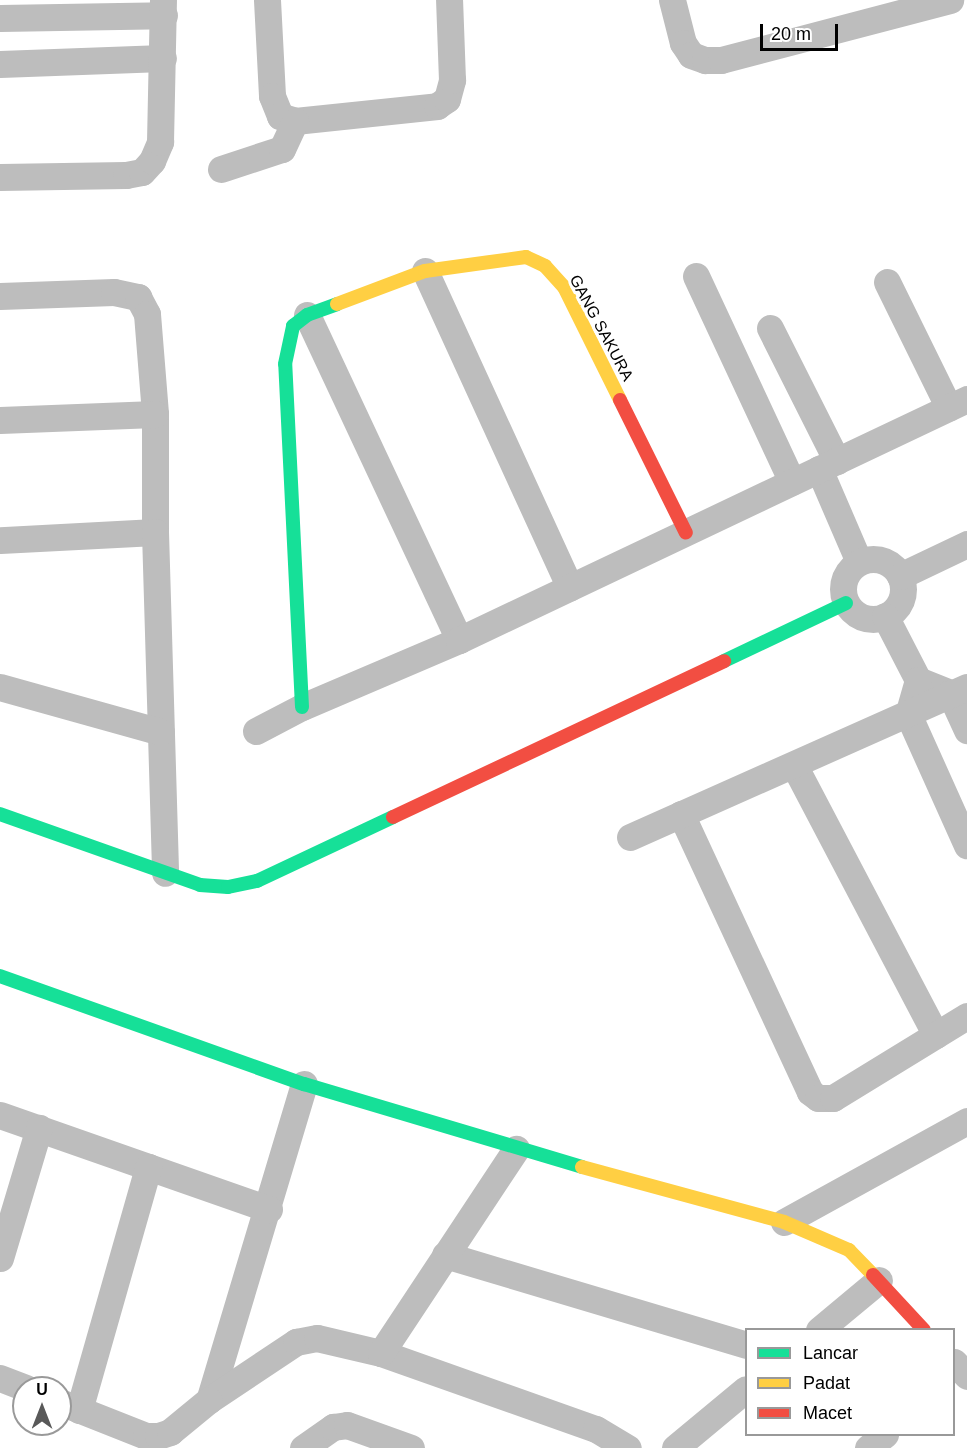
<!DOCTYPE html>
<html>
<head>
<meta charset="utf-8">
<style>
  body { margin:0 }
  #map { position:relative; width:967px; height:1448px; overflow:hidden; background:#fff; font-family:Arial,sans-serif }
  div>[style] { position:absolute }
  .street>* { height:27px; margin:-13.5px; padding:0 13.5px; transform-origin:13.5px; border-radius:13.5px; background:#bdbdbd }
  .street>.ring { margin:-13.5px; padding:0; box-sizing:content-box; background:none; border:27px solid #bdbdbd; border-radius:50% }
  .fast>* { height:14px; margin:-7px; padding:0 7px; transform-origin:7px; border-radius:7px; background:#16e098 }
  .slow>* { height:14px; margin:-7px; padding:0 7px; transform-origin:7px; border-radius:7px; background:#ffcf43 }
  .jam>* { height:14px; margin:-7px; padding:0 7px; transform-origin:7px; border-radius:7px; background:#f24e42 }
  span { translate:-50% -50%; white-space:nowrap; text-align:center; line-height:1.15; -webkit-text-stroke:6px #fff; paint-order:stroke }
  .street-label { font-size:16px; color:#000 }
  .legend { position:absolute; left:745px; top:1328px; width:210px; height:108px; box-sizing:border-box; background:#fff; border:2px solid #999; margin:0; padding:8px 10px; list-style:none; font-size:18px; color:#000 }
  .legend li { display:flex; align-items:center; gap:12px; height:30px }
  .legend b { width:30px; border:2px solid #999 }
  .north { position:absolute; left:12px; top:1376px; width:60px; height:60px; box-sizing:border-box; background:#fff; border:2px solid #999; border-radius:50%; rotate:0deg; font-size:16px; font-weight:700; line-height:24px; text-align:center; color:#000 }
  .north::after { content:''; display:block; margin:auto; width:21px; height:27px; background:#595959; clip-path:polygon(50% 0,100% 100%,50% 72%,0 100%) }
  .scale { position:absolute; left:760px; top:24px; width:78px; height:27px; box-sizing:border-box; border:3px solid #000; border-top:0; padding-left:8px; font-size:18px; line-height:21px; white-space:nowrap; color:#000; -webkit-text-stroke:4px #fff; paint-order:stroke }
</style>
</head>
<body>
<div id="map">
  <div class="street">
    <div style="left:267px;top:0;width:96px;rotate:87deg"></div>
    <div style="left:272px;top:96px;width:22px;rotate:68deg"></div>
    <div style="left:280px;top:116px;width:16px;rotate:18deg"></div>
    <div style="left:295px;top:121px;width:143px;rotate:-6deg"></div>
    <div style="left:437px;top:106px;width:12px;rotate:-35deg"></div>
    <div style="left:447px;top:99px;width:20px;rotate:-75deg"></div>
    <div style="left:452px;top:80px;width:80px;rotate:-92.1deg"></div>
    <div style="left:672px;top:0;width:44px;rotate:75.7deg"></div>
    <div style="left:683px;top:43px;width:14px;rotate:56deg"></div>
    <div style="left:691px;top:55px;width:15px;rotate:20deg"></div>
    <div style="left:705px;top:60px;width:16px"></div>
    <div style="left:721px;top:60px;width:237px;rotate:-14.7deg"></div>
    <div style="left:0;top:18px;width:164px;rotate:-1deg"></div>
    <div style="left:0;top:64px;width:163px;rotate:-2.1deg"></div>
    <div style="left:221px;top:169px;width:64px;rotate:-18.2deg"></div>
    <div style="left:282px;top:149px;width:31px;rotate:-65deg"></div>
    <div style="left:0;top:177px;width:126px;rotate:-0.9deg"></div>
    <div style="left:126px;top:175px;width:16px;rotate:-11deg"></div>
    <div style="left:142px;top:172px;width:15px;rotate:-48deg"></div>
    <div style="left:152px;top:161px;width:21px;rotate:-67deg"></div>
    <div style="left:160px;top:142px;width:142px;rotate:-88.8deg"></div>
    <div style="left:425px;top:271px;width:348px;rotate:65.4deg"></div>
    <div style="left:696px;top:276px;width:227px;rotate:65deg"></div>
    <div style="left:887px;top:282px;width:140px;rotate:63.8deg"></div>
    <div style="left:0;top:296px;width:114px;rotate:-2deg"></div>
    <div style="left:114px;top:292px;width:25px;rotate:12deg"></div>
    <div style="left:138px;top:297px;width:19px;rotate:62deg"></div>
    <div style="left:147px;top:314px;width:100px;rotate:85.4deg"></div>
    <div style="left:155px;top:414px;width:118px;rotate:90deg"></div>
    <div style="left:155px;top:532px;width:155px;rotate:177deg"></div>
    <div style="left:307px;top:315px;width:359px;rotate:64.9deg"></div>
    <div style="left:770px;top:328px;width:149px;rotate:63.3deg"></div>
    <div style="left:0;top:420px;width:155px;rotate:-2.2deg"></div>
    <div style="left:819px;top:469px;width:101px;rotate:66.7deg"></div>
    <div style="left:155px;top:532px;width:341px;rotate:88.3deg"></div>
    <div class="ring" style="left:843px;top:559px;width:33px;height:33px"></div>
    <div style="left:900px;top:576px;width:74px;rotate:-25.5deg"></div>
    <div style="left:885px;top:616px;width:72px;rotate:62.7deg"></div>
    <div style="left:918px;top:680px;width:35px;rotate:22deg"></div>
    <div style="left:950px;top:693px;width:41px;rotate:65.3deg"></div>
    <div style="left:918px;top:680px;width:35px;rotate:106deg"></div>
    <div style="left:908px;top:714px;width:144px;rotate:65.8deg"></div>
    <div style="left:0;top:687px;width:167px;rotate:15.6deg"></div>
    <div style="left:256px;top:731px;width:52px;rotate:-27.6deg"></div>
    <div style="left:302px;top:707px;width:171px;rotate:-23.1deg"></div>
    <div style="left:459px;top:640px;width:562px;rotate:-25.38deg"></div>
    <div style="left:794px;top:765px;width:305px;rotate:62.3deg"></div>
    <div style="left:681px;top:814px;width:306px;rotate:65.1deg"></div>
    <div style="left:810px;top:1092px;width:10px;rotate:37deg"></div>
    <div style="left:818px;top:1098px;width:15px"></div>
    <div style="left:833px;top:1098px;width:157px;rotate:-31.5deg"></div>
    <div style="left:630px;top:837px;width:369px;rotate:-24deg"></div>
    <div style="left:304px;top:1084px;width:330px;rotate:106.7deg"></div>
    <div style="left:209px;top:1400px;width:105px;rotate:-33.7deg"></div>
    <div style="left:296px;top:1342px;width:21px;rotate:-11deg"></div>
    <div style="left:317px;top:1338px;width:66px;rotate:13.2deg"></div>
    <div style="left:381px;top:1353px;width:228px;rotate:19.5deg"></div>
    <div style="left:596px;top:1429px;width:37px;rotate:31deg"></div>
    <div style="left:0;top:1115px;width:285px;rotate:19.3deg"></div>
    <div style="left:784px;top:1222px;width:209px;rotate:-28.9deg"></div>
    <div style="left:445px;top:1255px;width:314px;rotate:16.6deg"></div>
    <div style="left:0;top:1258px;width:136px;rotate:-73.3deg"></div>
    <div style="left:819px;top:1330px;width:78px;rotate:-39.8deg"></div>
    <div style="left:381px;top:1353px;width:245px;rotate:-56.5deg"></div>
    <div style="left:954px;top:1362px;width:19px;rotate:47deg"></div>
    <div style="left:0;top:1378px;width:28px;rotate:21deg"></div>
    <div style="left:60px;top:1402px;width:92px;rotate:21.6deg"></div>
    <div style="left:146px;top:1436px;width:12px"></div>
    <div style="left:158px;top:1436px;width:13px;rotate:-18deg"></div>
    <div style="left:170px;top:1432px;width:50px;rotate:-39.4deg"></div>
    <div style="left:79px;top:1410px;width:253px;rotate:-74.1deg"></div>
    <div style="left:303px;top:1448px;width:37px;rotate:-35deg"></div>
    <div style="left:333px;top:1427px;width:14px;rotate:-8deg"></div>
    <div style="left:347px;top:1425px;width:68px;rotate:19.8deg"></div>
    <div style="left:675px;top:1448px;width:92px;rotate:-39.7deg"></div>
    <div style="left:868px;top:1448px;width:22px;rotate:-39deg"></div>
  </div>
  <div class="fast">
    <div style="left:724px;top:661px;width:135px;rotate:-25.4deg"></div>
    <div style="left:302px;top:707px;width:343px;rotate:-92.8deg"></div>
    <div style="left:285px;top:364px;width:39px;rotate:-78deg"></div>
    <div style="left:293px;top:326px;width:18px;rotate:-38deg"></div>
    <div style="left:307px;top:315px;width:32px;rotate:-20deg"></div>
    <div style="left:0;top:814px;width:212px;rotate:19.5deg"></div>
    <div style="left:200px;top:885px;width:28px;rotate:4deg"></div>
    <div style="left:228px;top:887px;width:30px;rotate:-12deg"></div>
    <div style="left:257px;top:881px;width:150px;rotate:-25.2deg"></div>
    <div style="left:0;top:976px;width:323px;rotate:19.6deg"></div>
    <div style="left:304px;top:1084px;width:290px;rotate:16.6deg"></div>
  </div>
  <div class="slow">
    <div style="left:337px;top:304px;width:94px;rotate:-20.6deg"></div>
    <div style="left:425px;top:271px;width:102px;rotate:-7.9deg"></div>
    <div style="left:526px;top:257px;width:21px;rotate:25deg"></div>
    <div style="left:545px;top:266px;width:28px;rotate:48deg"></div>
    <div style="left:564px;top:287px;width:126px;rotate:63.6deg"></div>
    <div style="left:582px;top:1167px;width:209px;rotate:15.2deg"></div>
    <div style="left:784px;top:1222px;width:71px;rotate:23.3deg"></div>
    <div style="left:849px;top:1250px;width:35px;rotate:46deg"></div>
  </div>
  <div class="jam">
    <div style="left:620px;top:400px;width:148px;rotate:63.6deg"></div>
    <div style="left:393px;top:817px;width:366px;rotate:-25.2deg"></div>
    <div style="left:873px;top:1275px;width:75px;rotate:47.2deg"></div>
  </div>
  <div class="street-label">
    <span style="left:601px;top:328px;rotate:62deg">GANG SAKURA</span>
  </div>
  <ul class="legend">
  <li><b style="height:8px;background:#16e098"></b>Lancar</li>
  <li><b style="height:8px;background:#ffcf43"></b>Padat</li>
  <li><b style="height:8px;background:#f24e42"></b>Macet</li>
  </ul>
  <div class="north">U</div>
  <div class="scale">20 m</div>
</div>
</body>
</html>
